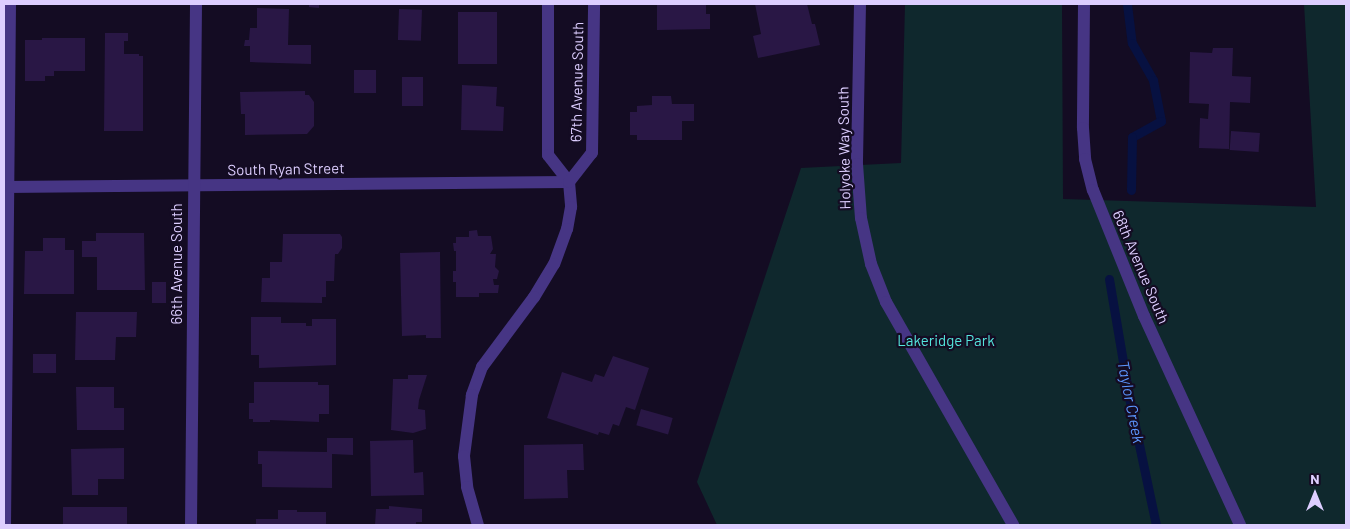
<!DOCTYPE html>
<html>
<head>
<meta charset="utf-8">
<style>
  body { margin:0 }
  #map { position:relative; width:1350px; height:529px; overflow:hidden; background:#140c23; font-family:Barlow,sans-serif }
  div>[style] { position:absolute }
  .green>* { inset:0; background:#0f282d }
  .stream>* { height:9px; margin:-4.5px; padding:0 4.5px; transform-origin:4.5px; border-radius:4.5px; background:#071141 }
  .building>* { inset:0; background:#291745; transform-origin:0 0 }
  .service>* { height:12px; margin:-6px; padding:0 6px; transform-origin:6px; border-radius:6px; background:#463584 }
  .minor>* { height:12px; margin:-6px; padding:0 6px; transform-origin:6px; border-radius:6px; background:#463584 }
  .tertiary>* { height:12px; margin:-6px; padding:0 6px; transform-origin:6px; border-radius:6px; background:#463584 }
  span { translate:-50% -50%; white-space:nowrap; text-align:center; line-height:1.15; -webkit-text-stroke:4.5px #140c23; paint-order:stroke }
  .street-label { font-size:15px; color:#ddceff }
  .park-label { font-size:15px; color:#54e5dc }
  .water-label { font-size:16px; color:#5c96ff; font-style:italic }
  .frame { position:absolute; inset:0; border:5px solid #ddceff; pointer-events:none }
  .north { position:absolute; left:1290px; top:469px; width:50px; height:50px; -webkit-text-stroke:4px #140c23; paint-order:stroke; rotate:0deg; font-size:14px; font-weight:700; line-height:20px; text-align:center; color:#ddceff }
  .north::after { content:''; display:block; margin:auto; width:18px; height:22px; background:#ddceff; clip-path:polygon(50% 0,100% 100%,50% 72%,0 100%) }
</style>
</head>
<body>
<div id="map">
  <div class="green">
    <div style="clip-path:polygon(905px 4px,1062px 4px,1063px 199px,1316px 207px,1304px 4px,1346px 4px,1346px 525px,717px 525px,697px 482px,801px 168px,901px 163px)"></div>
  </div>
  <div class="stream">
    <div style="left:1127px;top:4px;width:39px;rotate:83deg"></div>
    <div style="left:1132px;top:43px;width:43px;rotate:60.4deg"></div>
    <div style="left:1153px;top:80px;width:42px;rotate:79deg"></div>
    <div style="left:1161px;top:121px;width:33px;rotate:151deg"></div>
    <div style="left:1132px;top:137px;width:53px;rotate:91.1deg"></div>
    <div style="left:1109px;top:279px;width:120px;rotate:80.4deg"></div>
    <div style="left:1129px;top:397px;width:131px;rotate:78.1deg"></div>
  </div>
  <div class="building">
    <div style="clip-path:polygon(309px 4px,319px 4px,319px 8px,309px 7px)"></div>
    <div style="clip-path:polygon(657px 4px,706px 4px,706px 14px,710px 14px,710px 29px,657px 30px)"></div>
    <div style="clip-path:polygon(755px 4px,807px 4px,812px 24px,815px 24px,820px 45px,758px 58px,753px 36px,761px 34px)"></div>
    <div style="clip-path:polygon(257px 8px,289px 9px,288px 45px,311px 45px,311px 64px,250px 62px,250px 46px,244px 46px,245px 40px,249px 40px,250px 28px,257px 28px)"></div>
    <div style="left:399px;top:9px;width:23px;height:31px;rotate:2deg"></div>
    <div style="left:458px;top:12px;width:39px;height:52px"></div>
    <div style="clip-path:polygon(105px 33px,128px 33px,128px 41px,124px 41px,124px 54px,139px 54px,139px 56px,143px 56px,143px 131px,104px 131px)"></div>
    <div style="clip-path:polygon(42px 38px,85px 38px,85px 71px,54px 71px,54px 76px,45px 76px,45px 81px,25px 81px,25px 40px,42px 40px)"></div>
    <div style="clip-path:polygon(1213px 48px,1233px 48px,1232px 76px,1251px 77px,1250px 103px,1230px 102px,1229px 149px,1199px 148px,1200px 118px,1208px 119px,1209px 104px,1189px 103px,1190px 52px,1212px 53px)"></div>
    <div style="left:354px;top:70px;width:22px;height:23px"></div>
    <div style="left:402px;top:77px;width:21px;height:29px"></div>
    <div style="clip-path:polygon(462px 85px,497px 87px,496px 106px,504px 107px,503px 131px,461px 130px)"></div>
    <div style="clip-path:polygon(305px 91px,305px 95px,309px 95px,314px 102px,314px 126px,307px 134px,245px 135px,245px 114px,241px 114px,240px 92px)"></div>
    <div style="clip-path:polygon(652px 96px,671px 96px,672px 104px,694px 104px,694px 121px,682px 121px,682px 140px,637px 140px,637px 135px,630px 135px,630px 112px,637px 112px,637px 106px,652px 105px)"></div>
    <div style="left:1231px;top:131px;width:29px;height:19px;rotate:4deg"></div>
    <div style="clip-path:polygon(477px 230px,478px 236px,491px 236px,493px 249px,490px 254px,496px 254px,495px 267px,499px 271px,497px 279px,493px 279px,494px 285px,499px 285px,498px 293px,479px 293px,479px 297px,456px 297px,456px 282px,453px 282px,453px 271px,456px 271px,456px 251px,454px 251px,453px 243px,456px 243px,456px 237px,469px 237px,469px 231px)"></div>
    <div style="clip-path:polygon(96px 233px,144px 233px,145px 290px,97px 290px,97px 257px,82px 257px,82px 241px,96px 241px)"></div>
    <div style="clip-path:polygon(283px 234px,340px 234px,342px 237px,342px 248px,338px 254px,335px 254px,334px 281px,326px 281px,326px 297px,322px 297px,322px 303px,261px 302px,262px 278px,270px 278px,270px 262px,282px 262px)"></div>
    <div style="clip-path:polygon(43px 238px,65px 238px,65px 250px,74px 250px,74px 294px,24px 294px,25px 251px,43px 251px)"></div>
    <div style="clip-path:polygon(440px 252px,441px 338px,426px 338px,426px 335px,402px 336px,400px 253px)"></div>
    <div style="left:152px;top:282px;width:14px;height:21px"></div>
    <div style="clip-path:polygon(76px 312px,137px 312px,136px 337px,116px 337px,115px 360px,75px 360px)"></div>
    <div style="clip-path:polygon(251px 317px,281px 317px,281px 323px,306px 323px,306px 326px,312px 326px,312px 319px,336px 319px,336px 365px,259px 368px,259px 355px,251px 355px)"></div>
    <div style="left:33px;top:354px;width:23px;height:19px"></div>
    <div style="clip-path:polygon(613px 356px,649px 368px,635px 410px,626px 407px,619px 426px,613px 424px,609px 435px,599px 432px,598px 435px,547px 418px,562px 372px,592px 382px,595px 374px,604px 377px)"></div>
    <div style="clip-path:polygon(408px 375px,427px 375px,419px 400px,418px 409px,425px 410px,426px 429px,413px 433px,391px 430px,393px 379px,408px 379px)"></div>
    <div style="clip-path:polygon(254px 382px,318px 382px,318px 385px,329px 385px,329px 414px,319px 414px,319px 422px,270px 420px,270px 422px,253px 422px,253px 419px,249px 419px,249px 403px,254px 403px)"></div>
    <div style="clip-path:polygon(76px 387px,114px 387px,114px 408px,124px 408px,124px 430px,77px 430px)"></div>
    <div style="left:641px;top:409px;width:33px;height:17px;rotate:16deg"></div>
    <div style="clip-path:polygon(327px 438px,353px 438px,353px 455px,332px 454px,332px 488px,262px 487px,262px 464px,258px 464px,258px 451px,327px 452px)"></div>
    <div style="clip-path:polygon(413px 440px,414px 473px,423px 472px,424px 495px,371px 496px,370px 441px)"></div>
    <div style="clip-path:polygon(583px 444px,584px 470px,567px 470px,568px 498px,524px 499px,524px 445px)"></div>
    <div style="clip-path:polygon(124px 448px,124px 479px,98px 479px,98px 495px,72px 495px,71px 449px)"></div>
    <div style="clip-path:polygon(389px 506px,422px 509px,422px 522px,416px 522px,416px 525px,375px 525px,376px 509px,389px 509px)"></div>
    <div style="left:127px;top:507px;width:18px;height:64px;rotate:90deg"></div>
    <div style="clip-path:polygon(278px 510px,297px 510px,297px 512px,326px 512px,326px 525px,256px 525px,256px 519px,278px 519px)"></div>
  </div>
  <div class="service">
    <div style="left:5px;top:525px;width:521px;rotate:-89.45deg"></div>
  </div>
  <div class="minor">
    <div style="left:860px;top:4px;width:160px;rotate:91.1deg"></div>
    <div style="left:857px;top:164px;width:54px;rotate:85.8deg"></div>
    <div style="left:861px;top:218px;width:47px;rotate:77.7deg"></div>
    <div style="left:871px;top:264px;width:41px;rotate:68.5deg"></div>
    <div style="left:886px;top:302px;width:257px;rotate:60.3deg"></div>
    <div style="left:1084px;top:4px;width:124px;rotate:90.5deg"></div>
    <div style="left:1083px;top:128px;width:31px;rotate:86deg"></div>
    <div style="left:1085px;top:159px;width:32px;rotate:76deg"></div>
    <div style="left:1093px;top:190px;width:136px;rotate:68deg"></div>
    <div style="left:1144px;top:316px;width:230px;rotate:65.3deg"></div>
    <div style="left:4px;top:187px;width:565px;rotate:-0.51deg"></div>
    <div style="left:569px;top:182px;width:25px;rotate:85deg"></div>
    <div style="left:571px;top:207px;width:22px;rotate:100deg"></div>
    <div style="left:567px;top:229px;width:37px;rotate:110deg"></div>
    <div style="left:554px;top:264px;width:39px;rotate:121deg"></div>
    <div style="left:534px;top:297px;width:87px;rotate:126.6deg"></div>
    <div style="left:482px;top:367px;width:30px;rotate:110deg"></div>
    <div style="left:472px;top:395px;width:62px;rotate:97.5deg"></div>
    <div style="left:464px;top:456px;width:31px;rotate:84deg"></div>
    <div style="left:467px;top:487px;width:40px;rotate:74deg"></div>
    <div style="left:191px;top:525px;width:521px;rotate:-89.45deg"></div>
  </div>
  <div class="tertiary">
    <div style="left:548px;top:4px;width:151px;rotate:90deg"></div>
    <div style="left:548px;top:155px;width:34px;rotate:52deg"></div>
    <div style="left:569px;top:182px;width:37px;rotate:-52deg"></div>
    <div style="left:592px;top:153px;width:149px;rotate:-89.2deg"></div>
  </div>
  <div class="street-label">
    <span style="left:577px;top:82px;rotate:-89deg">67th Avenue South</span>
    <span style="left:844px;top:148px;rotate:-91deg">Holyoke Way South</span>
    <span style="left:286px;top:169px;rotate:-1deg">South Ryan Street</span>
    <span style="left:177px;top:264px;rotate:-90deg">66th Avenue South</span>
    <span style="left:1141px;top:267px;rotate:67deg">68th Avenue South</span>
  </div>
  <div class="park-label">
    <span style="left:946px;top:341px">Lakeridge Park</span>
  </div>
  <div class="water-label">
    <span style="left:1131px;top:402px;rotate:79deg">Taylor Creek</span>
  </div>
  <div class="frame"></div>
  <div class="north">N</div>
</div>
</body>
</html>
